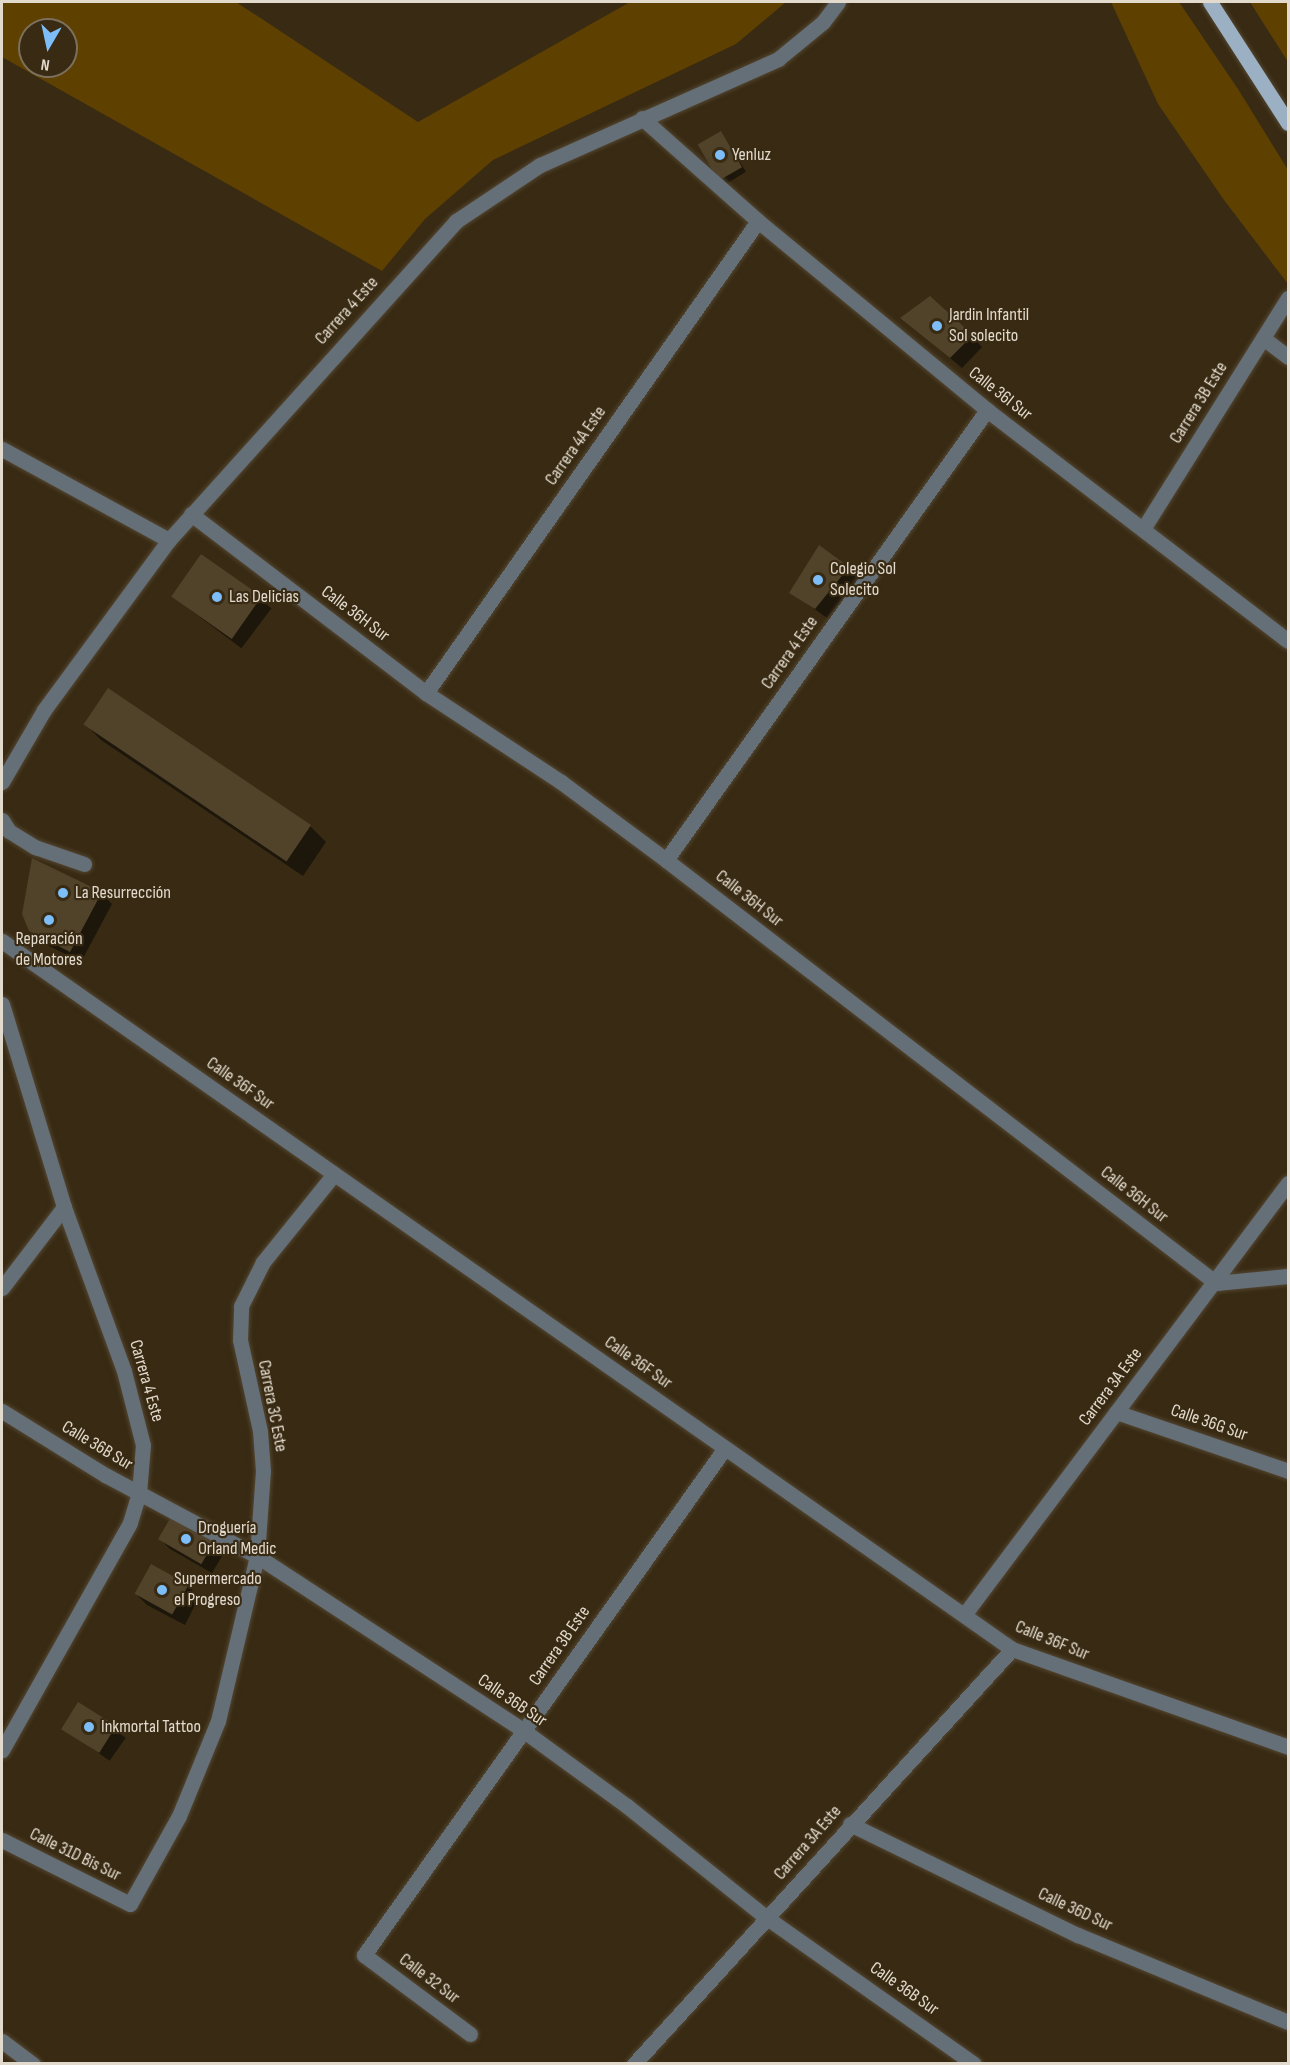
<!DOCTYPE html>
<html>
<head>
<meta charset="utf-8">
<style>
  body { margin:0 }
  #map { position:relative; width:1290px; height:2065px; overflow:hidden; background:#382a13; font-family:"Sofia Sans Condensed",sans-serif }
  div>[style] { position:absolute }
  .green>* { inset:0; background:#5e4000 }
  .shadow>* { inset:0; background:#0007; transform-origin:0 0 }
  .building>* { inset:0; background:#51422a; transform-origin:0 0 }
  .roads { filter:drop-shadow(0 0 2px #534631) drop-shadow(0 0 2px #534631) }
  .minor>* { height:15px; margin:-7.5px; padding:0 7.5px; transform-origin:7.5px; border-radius:7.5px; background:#656f78 }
  .major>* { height:15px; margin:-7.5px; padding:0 7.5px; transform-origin:7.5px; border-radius:7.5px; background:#9cb0c4 }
  .dots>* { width:16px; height:16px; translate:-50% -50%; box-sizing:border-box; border:3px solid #382a13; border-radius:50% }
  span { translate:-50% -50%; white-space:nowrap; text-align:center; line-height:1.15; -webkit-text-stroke:4.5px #382a13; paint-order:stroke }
  .poi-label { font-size:18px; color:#e2dacc }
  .left { translate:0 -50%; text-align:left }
  .street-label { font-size:18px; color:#e2dacc }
  .frame { position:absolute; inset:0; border:3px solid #e2dacc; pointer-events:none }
  .north { position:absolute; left:18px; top:18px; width:60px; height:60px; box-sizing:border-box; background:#382a13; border:2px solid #7c705d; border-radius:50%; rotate:189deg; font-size:16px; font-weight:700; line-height:24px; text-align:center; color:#e2dacc }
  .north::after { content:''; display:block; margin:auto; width:21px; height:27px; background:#7dbef9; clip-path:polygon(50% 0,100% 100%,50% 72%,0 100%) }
</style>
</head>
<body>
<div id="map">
  <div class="green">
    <div style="clip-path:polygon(evenodd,2px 2px,236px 2px,418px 122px,630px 2px,786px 2px,736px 44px,493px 160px,425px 219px,382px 271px,2px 57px,2px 2px,30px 30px,66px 30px,66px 66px,30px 66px,30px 30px)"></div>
    <div style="clip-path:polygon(1111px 2px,1179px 2px,1238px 89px,1288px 170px,1288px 284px,1224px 200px,1158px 104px)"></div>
    <div style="clip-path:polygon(1250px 2px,1288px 2px,1288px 62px)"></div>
  </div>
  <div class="shadow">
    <div style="left:721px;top:132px;width:47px;height:25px;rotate:58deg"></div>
    <div style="clip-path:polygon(902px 318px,972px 336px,982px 347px,962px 368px)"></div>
    <div style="left:202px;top:556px;width:87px;height:50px;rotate:37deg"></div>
    <div style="clip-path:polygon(848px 568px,858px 579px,827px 618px,791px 592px)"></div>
    <div style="clip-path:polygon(85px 724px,310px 826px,326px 842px,303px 876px,101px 740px)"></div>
    <div style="clip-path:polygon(101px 893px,112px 904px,81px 962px,41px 942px,30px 930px)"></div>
    <div style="clip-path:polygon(159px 1538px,214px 1541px,225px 1551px,212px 1573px,170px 1549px)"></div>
    <div style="clip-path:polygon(152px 1566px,189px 1587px,199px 1597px,185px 1625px,147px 1605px,136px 1594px)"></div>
    <div style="left:79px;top:1705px;width:57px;height:28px;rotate:35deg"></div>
  </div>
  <div class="building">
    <div style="left:721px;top:131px;width:42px;height:27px;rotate:60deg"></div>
    <div style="clip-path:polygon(930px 296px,973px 335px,950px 358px,900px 318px)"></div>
    <div style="clip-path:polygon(819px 545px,849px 567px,815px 609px,789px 593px)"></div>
    <div style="left:201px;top:554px;width:74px;height:52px;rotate:35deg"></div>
    <div style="left:108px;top:688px;width:245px;height:44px;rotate:34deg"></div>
    <div style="clip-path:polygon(32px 858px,102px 892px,70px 952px,29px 931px,22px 914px)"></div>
    <div style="left:172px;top:1515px;width:50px;height:28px;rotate:30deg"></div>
    <div style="left:151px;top:1564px;width:43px;height:34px;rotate:29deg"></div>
    <div style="left:78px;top:1702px;width:45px;height:32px;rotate:32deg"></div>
  </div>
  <div class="roads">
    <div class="minor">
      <div style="left:642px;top:118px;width:155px;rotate:41.6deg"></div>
      <div style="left:758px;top:221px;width:297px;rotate:39.5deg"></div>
      <div style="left:987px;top:410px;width:379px;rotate:37.5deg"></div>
      <div style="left:1263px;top:338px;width:31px;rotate:37deg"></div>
      <div style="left:2px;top:449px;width:190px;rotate:28.6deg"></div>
      <div style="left:191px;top:514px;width:295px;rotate:37.3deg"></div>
      <div style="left:426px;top:693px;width:162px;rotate:33.4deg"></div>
      <div style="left:561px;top:782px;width:131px;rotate:36.6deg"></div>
      <div style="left:666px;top:860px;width:694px;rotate:37.56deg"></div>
      <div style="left:1216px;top:1283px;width:72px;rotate:-5.6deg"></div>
      <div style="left:1143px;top:529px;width:273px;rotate:-57.9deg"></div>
      <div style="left:426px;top:693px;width:577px;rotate:-54.88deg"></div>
      <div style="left:2px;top:782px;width:83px;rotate:-59.7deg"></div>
      <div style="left:44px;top:710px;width:211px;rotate:-53.7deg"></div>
      <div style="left:169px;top:540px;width:429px;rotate:-48deg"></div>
      <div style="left:456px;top:221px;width:101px;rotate:-33.7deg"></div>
      <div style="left:540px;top:165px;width:261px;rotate:-24deg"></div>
      <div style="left:778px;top:59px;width:58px;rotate:-39.4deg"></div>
      <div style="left:823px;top:22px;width:25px;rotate:-53deg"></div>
      <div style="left:2px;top:820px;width:13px;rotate:58deg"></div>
      <div style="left:9px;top:831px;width:31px;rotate:32deg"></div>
      <div style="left:35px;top:847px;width:52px;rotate:19.1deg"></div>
      <div style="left:666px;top:860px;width:553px;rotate:-54.5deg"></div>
      <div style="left:2px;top:941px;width:1233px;rotate:35.03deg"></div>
      <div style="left:1012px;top:1649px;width:293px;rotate:19.5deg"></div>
      <div style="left:2px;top:1004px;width:212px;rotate:73deg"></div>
      <div style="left:64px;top:1207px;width:175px;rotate:69.9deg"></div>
      <div style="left:124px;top:1371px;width:76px;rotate:75.6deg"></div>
      <div style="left:143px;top:1445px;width:48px;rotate:94.8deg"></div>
      <div style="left:139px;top:1493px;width:31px;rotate:107deg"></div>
      <div style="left:130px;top:1523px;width:261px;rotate:119.4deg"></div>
      <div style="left:2px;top:1288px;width:102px;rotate:-52.6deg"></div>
      <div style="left:2px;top:1411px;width:123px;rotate:31.8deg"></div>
      <div style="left:107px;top:1476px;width:170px;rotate:28.1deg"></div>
      <div style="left:257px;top:1556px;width:319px;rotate:33.2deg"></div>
      <div style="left:524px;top:1731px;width:127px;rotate:36.1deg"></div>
      <div style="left:627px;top:1806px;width:179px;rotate:38.7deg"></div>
      <div style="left:767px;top:1918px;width:253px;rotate:35.2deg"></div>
      <div style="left:1116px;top:1412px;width:182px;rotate:18.9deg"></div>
      <div style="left:964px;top:1615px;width:540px;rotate:-53.13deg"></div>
      <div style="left:850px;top:1824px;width:254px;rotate:26deg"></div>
      <div style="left:1078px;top:1935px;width:227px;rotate:22.5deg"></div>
      <div style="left:2px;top:1840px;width:143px;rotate:26.6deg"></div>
      <div style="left:130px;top:1904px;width:101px;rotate:-60.9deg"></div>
      <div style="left:179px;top:1816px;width:103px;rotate:-67.7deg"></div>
      <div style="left:218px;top:1721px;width:170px;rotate:-76.7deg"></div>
      <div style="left:257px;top:1556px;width:85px;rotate:-86deg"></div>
      <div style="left:263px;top:1471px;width:40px;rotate:-94.3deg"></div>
      <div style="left:260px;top:1431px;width:93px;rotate:-102.4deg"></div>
      <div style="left:240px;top:1340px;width:34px;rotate:-88deg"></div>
      <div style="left:241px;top:1306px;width:49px;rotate:-63.4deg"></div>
      <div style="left:263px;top:1262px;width:113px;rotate:-51.1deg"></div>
      <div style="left:470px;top:2034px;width:132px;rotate:-143.3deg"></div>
      <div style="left:364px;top:1955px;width:622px;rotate:-54.55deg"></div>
      <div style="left:2px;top:2041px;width:39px;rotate:37deg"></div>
      <div style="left:634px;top:2064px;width:561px;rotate:-47.67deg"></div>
    </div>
    <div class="major">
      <div style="left:1210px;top:2px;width:144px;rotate:57.2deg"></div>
    </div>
  </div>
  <div class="dots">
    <div style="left:720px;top:155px;background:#7dbef9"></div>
    <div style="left:937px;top:326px;background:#7dbef9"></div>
    <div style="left:818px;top:580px;background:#7dbef9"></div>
    <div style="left:217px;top:597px;background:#7dbef9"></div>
    <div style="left:63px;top:893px;background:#7dbef9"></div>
    <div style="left:49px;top:920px;background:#7dbef9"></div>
    <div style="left:186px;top:1539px;background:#7dbef9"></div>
    <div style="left:162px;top:1590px;background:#7dbef9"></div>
    <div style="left:89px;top:1727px;background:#7dbef9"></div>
  </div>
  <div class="poi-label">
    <span class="left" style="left:732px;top:155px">Yenluz</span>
    <span class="left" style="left:949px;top:326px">Jardin Infantil<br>Sol solecito</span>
    <span class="left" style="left:830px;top:580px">Colegio Sol<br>Solecito</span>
    <span class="left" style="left:229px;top:597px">Las Delicias</span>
    <span class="left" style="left:75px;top:893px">La Resurrección</span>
    <span style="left:49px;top:950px">Reparación<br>de Motores</span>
    <span class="left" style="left:198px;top:1539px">Droguería<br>Orland Medic</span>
    <span class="left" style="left:174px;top:1590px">Supermercado<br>el Progreso</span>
    <span class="left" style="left:101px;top:1727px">Inkmortal Tattoo</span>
  </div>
  <div class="street-label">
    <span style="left:347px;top:311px;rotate:-48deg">Carrera 4 Este</span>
    <span style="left:1000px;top:394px;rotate:38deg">Calle 36I Sur</span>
    <span style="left:1199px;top:403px;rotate:-58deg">Carrera 3B Este</span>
    <span style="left:576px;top:446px;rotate:-55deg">Carrera 4A Este</span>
    <span style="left:355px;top:614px;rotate:37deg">Calle 36H Sur</span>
    <span style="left:790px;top:653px;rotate:-55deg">Carrera 4 Este</span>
    <span style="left:749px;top:899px;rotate:38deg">Calle 36H Sur</span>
    <span style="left:240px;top:1084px;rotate:35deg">Calle 36F Sur</span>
    <span style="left:1134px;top:1195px;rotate:38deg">Calle 36H Sur</span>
    <span style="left:638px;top:1363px;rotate:35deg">Calle 36F Sur</span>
    <span style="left:146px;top:1381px;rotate:74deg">Carrera 4 Este</span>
    <span style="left:1111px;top:1387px;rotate:-53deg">Carrera 3A Este</span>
    <span style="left:272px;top:1406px;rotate:79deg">Carrera 3C Este</span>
    <span style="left:1209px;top:1423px;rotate:19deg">Calle 36G Sur</span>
    <span style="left:97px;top:1446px;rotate:31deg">Calle 36B Sur</span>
    <span style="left:1052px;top:1641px;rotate:22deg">Calle 36F Sur</span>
    <span style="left:560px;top:1646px;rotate:-55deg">Carrera 3B Este</span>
    <span style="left:512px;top:1701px;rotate:34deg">Calle 36B Sur</span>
    <span style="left:808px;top:1843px;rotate:-49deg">Carrera 3A Este</span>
    <span style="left:75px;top:1855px;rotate:26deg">Calle 31D Bis Sur</span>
    <span style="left:1075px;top:1910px;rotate:25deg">Calle 36D Sur</span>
    <span style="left:429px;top:1979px;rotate:37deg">Calle 32 Sur</span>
    <span style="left:904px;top:1989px;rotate:35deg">Calle 36B Sur</span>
  </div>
  <div class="frame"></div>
  <div class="north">N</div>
</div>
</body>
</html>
